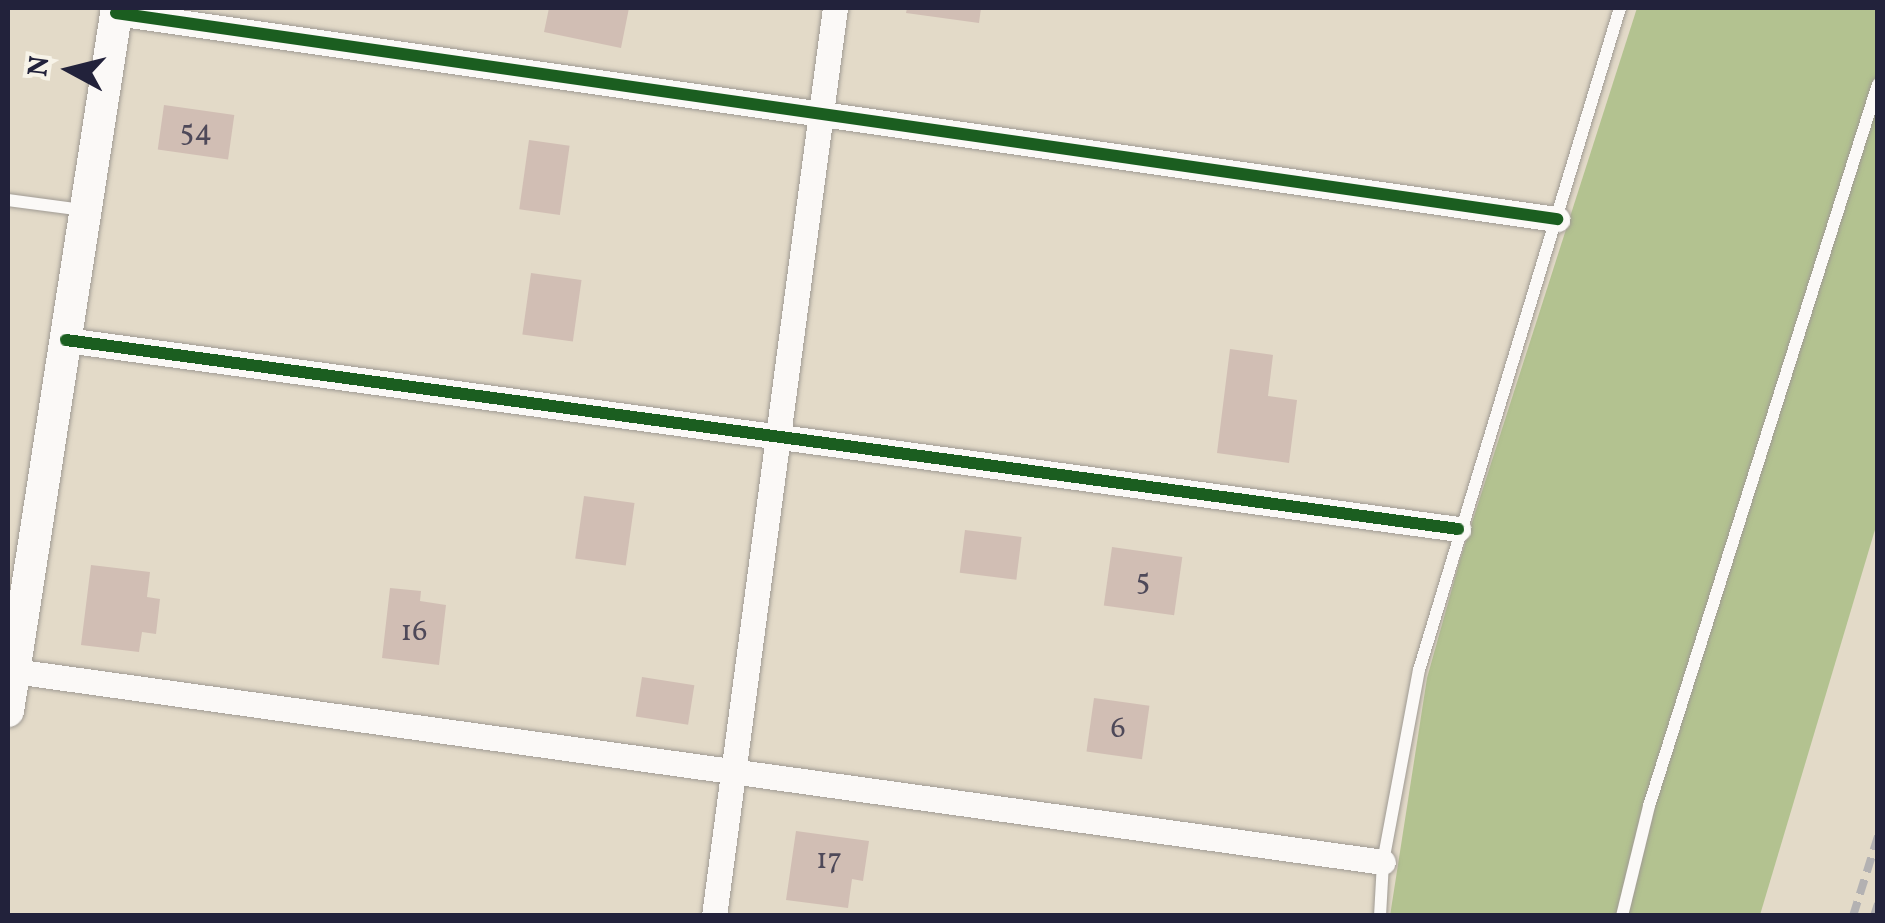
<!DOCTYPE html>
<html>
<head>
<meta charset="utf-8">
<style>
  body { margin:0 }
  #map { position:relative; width:1885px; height:923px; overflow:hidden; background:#e3dac8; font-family:Vollkorn,serif }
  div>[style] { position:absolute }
  .forest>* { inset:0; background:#b3c290 }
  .building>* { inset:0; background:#d1beb4; transform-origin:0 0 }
  .roads { filter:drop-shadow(0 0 2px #9f9a93) drop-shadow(0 0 2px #9f9a93) }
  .service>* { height:12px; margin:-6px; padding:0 6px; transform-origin:6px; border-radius:6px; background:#fbf9f7 }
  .minor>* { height:25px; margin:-12.5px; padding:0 12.5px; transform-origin:12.5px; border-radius:12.5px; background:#fbf9f7 }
  .tertiary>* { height:32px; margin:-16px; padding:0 16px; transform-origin:16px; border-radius:16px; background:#fbf9f7 }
  .rail>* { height:8px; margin-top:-4px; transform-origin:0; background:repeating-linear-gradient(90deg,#b3b1b2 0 15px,transparent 0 23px) }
  .cycleway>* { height:12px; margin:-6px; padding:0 6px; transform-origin:6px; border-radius:6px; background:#1b5e20 }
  span { translate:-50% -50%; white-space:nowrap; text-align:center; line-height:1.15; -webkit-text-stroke:8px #f7f3e8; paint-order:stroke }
  .number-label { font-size:30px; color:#4e4959 }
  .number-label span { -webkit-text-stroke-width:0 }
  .frame { position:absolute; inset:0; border:10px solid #22223b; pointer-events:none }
  .north { position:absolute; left:20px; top:20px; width:100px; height:100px; -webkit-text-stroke:8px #f7f3e8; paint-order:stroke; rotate:277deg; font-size:28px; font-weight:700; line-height:40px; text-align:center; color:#22223b }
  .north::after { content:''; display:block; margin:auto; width:35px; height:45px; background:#22223b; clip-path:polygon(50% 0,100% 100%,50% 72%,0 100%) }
</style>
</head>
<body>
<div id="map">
  <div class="forest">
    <div style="clip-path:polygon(1637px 8px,1877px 8px,1877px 523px,1760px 915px,1390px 916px,1427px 678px,1460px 560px)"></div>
  </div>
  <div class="building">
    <div style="clip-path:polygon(549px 8px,629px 8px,621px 48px,544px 32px)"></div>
    <div style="clip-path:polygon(907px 8px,981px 8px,979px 23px,906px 13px)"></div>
    <div style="left:164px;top:105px;width:71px;height:45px;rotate:8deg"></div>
    <div style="left:529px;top:140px;width:41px;height:70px;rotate:8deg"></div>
    <div style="left:531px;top:273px;width:51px;height:62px;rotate:8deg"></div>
    <div style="clip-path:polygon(1230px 349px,1273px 355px,1268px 396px,1297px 400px,1289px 463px,1217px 453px)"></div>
    <div style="left:584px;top:496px;width:51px;height:63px;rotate:8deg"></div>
    <div style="left:965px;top:530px;width:57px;height:43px;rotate:7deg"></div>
    <div style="left:1112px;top:547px;width:71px;height:59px;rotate:8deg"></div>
    <div style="clip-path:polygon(91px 565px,150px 572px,147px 597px,160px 599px,156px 634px,142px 632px,139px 652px,81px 645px)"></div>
    <div style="clip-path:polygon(390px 588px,421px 591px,420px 601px,446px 605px,439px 665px,382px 658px)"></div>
    <div style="left:642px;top:677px;width:53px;height:40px;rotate:9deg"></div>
    <div style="left:1094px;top:698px;width:56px;height:54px;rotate:8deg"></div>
    <div style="clip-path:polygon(796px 831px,869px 841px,863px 881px,852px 879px,848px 908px,786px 900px)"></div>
  </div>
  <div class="roads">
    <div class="service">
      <div style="left:8px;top:200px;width:76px;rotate:7.6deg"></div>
      <div style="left:1380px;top:916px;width:54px;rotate:-86.8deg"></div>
      <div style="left:1383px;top:862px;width:195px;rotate:-79.4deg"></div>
      <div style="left:1419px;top:670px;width:692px;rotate:-73.11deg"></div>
      <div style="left:1622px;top:916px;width:113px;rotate:-76.2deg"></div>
      <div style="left:1649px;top:806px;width:757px;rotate:-72.4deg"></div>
    </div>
    <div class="minor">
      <div style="left:116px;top:13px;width:1456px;rotate:8.14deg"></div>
      <div style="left:66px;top:340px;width:1405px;rotate:7.73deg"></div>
      <div style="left:14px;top:671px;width:1382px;rotate:7.94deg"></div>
      <div style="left:714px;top:916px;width:916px;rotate:-82.41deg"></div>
    </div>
    <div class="tertiary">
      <div style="left:8px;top:711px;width:711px;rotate:-81.19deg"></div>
    </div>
  </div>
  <div class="rail">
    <div style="left:1853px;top:916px;width:84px;rotate:-72.6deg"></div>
    <div style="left:1874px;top:916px;width:13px;rotate:-72deg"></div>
  </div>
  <div class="cycleway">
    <div style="left:116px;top:13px;width:1456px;rotate:8.14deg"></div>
    <div style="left:66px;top:340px;width:1405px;rotate:7.73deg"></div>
  </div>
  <div class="number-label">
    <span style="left:196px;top:132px">54</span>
    <span style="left:1143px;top:581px">5</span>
    <span style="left:414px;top:632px">16</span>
    <span style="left:1118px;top:729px">6</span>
    <span style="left:829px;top:860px">17</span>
  </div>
  <div class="frame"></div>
  <div class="north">N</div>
</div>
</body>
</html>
